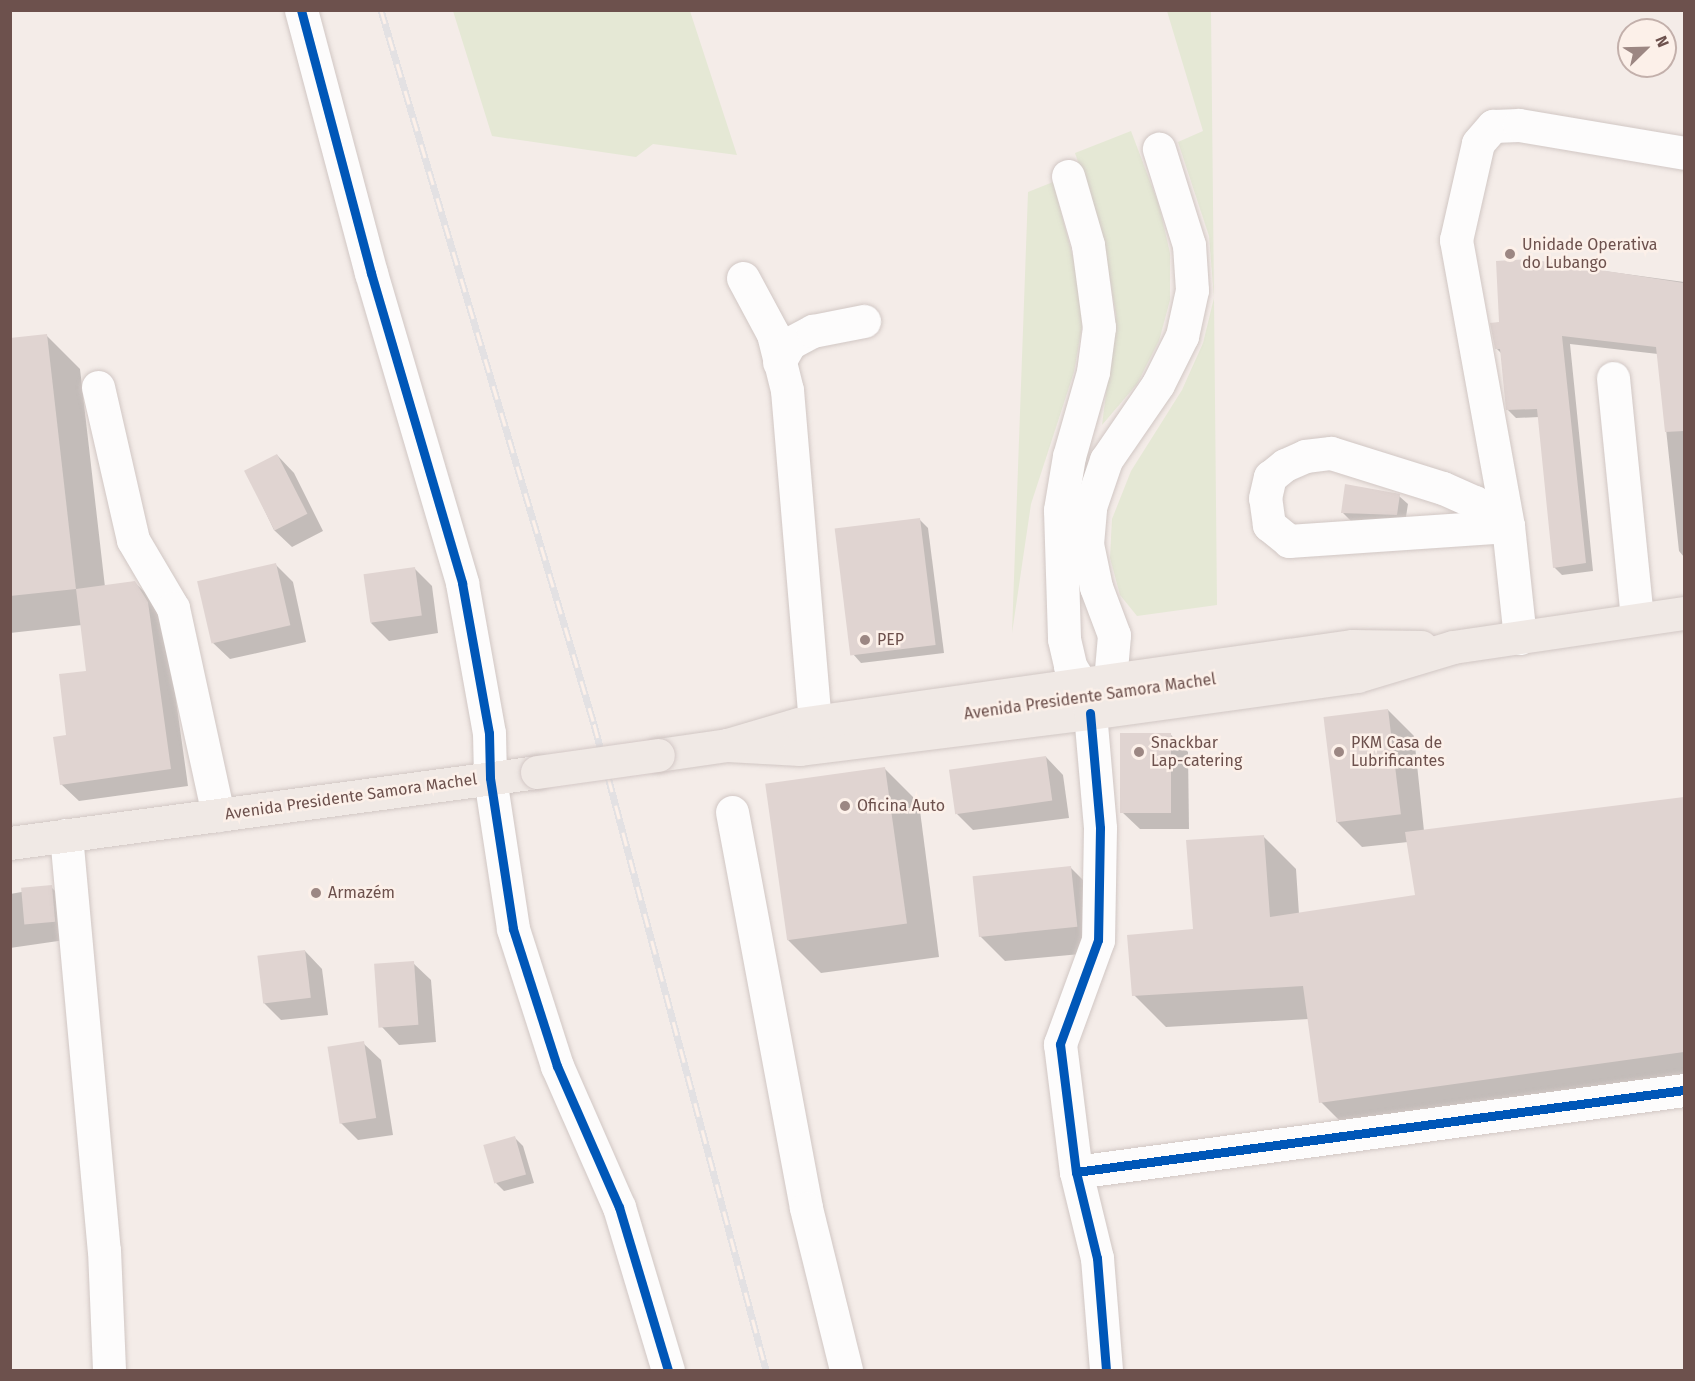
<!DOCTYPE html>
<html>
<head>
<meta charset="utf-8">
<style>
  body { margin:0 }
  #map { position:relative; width:1695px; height:1381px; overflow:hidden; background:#f4ece8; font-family:"Fira Sans",sans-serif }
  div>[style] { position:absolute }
  .green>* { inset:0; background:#e5e8d5 }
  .shadow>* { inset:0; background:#0003 }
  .building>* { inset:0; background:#e0d4d1; transform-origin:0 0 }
  .roads { filter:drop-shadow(0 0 2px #d1c7c4) drop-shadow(0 0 2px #d1c7c4) }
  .minor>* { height:33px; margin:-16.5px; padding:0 16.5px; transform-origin:16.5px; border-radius:16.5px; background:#fdfcfc }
  .major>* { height:33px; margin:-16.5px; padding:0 16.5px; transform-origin:16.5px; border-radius:16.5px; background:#f0e9e5 }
  .rail>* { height:7px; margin-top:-3.5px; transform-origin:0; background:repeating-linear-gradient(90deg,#fcf0e9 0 14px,#e3e1e3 0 28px); box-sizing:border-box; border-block:2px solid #e3e1e3 }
  .bridges { filter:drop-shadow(0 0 2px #d3c8c6) drop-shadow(0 0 2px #d3c8c6) }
  .major-bridge>* { height:33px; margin:-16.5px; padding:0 16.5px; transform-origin:16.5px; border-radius:16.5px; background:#f0e9e5 }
  .cycleway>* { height:9px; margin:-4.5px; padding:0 4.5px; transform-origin:4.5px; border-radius:4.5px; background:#0057b8 }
  .dots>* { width:16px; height:16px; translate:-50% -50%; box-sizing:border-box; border:3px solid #fcf0e9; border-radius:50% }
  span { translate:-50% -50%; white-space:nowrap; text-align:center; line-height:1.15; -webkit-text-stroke:5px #fcf0e9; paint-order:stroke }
  .poi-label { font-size:16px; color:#6d514d }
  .left { translate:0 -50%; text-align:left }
  .street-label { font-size:16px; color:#6d514d }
  .frame { position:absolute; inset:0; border:12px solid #6d514d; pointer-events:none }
  .north { position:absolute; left:1617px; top:18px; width:60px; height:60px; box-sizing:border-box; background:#fcf0e9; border:2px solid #c3b0ab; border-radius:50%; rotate:67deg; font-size:16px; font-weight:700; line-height:24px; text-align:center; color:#6d514d }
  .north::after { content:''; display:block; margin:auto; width:21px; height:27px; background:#9c8783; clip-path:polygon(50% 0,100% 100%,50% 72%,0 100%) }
</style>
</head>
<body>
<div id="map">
  <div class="green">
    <div style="clip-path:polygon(453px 11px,690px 11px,737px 155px,653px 144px,636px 157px,492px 136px)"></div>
    <div style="clip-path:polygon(1167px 11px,1211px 11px,1214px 298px,1217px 605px,1137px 616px,1120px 595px,1110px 558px,1112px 519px,1131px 471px,1182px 390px,1203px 343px,1214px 298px,1209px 236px,1178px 142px,1203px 131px)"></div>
    <div style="clip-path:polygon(1131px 131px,1159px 205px,1170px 253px,1170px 300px,1159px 341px,1137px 384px,1102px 425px,1116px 315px,1102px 232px,1075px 153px)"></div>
    <div style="clip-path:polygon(1053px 182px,1077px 273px,1082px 326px,1074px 372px,1031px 504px,1012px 633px,1028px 192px)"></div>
  </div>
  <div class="shadow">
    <div style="clip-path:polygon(1531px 261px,1684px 282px,1684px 557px,1679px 551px,1658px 354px,1570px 344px,1593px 571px,1562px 575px,1554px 567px,1539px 417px,1516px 418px,1507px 409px,1502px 354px,1496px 348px,1500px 324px)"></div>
    <div style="clip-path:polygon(46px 335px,80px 369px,105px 587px,135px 583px,153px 600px,165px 621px,188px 786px,79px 801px,61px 784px,68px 736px,88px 672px,82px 625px,10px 633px,10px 339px)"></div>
    <div style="clip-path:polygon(277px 455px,294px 473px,323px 531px,292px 547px,274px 530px,246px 471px)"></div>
    <div style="clip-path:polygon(1399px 496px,1408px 504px,1405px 523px,1351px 521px,1343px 513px)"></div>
    <div style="clip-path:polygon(920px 520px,928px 528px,944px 653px,861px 663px,853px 654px)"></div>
    <div style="clip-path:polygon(275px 564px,293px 582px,306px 642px,230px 659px,212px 642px)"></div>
    <div style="clip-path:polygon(414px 568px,432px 586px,438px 633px,389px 641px,371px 623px)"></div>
    <div style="clip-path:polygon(1388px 710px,1414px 736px,1424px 831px,1684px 798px,1684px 1088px,1353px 1134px,1321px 1102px,1309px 1019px,1166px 1027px,1134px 995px,1195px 930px,1263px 836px,1296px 869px,1299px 914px,1416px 896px,1408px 842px,1362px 847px,1336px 821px)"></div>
    <div style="clip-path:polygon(1171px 735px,1188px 752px,1189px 829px,1140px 829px,1122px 812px)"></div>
    <div style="clip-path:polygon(1046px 757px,1063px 775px,1069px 818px,973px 830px,956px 813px)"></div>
    <div style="clip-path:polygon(885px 769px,919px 803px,939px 957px,821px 973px,787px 939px)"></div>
    <div style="clip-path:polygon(1071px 868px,1097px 894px,1102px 952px,1005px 961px,979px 935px)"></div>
    <div style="clip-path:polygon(51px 887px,69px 904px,72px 939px,10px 948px,10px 894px)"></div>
    <div style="clip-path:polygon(305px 951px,322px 969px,328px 1015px,281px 1020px,263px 1002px)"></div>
    <div style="clip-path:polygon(413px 963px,431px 980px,436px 1042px,399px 1045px,382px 1027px)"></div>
    <div style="clip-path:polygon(363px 1043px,381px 1060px,393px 1135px,358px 1140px,341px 1123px)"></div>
    <div style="clip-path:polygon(514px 1137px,523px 1146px,534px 1183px,504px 1191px,496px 1183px)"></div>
  </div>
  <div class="building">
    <div style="clip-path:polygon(1529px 259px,1684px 283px,1684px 431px,1665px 432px,1656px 347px,1562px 336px,1586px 563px,1553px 568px,1537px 409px,1506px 410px,1500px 349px,1495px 349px,1490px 323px,1499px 322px,1496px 261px)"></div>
    <div style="clip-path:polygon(47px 334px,76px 589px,10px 596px,10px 338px)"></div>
    <div style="left:277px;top:454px;width:67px;height:37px;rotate:63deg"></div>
    <div style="clip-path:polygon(1345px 484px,1400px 494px,1397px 515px,1341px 513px)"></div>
    <div style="left:920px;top:518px;width:128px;height:86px;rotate:83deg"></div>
    <div style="left:276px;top:563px;width:64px;height:81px;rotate:77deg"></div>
    <div style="left:415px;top:567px;width:49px;height:52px;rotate:82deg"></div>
    <div style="clip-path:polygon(135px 581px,148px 602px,171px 769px,60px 785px,53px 737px,66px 735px,59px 674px,86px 671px,76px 589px)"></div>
    <div style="left:1388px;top:709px;width:106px;height:65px;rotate:83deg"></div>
    <div style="left:1120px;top:733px;width:51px;height:80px"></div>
    <div style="left:1046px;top:756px;width:45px;height:98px;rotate:82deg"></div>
    <div style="left:885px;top:767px;width:158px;height:121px;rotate:82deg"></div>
    <div style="clip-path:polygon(1684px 797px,1684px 1052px,1319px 1103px,1303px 986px,1132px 996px,1127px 935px,1193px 929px,1186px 840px,1264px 835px,1270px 917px,1415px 895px,1405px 832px)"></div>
    <div style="left:1071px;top:866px;width:61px;height:99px;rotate:84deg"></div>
    <div style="left:52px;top:885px;width:37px;height:31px;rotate:85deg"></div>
    <div style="left:305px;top:950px;width:48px;height:48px;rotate:83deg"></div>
    <div style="left:414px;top:961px;width:64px;height:40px;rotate:86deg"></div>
    <div style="left:364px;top:1041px;width:78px;height:37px;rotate:81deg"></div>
    <div style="left:515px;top:1136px;width:40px;height:33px;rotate:74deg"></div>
  </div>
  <div class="roads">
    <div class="minor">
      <div style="left:301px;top:10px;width:272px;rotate:75.1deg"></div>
      <div style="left:371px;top:273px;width:323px;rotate:73.6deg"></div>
      <div style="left:462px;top:583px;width:152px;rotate:79.8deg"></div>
      <div style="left:489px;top:733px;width:45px;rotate:88.7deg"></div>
      <div style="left:490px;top:778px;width:153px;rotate:81.3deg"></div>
      <div style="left:513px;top:929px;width:144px;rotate:72.2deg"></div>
      <div style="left:557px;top:1066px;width:154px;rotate:66.3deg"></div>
      <div style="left:619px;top:1207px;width:170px;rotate:73.3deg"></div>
      <div style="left:1068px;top:176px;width:72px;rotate:73.8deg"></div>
      <div style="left:1088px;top:245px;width:83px;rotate:82.4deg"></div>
      <div style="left:1099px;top:327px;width:45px;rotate:97.6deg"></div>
      <div style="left:1093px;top:372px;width:87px;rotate:105.9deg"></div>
      <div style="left:1069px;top:456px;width:55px;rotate:99.5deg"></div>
      <div style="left:1060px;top:510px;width:129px;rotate:88.2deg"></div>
      <div style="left:1064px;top:639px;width:28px;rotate:77deg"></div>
      <div style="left:1070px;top:666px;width:22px;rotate:58deg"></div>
      <div style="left:1082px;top:685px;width:26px;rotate:36deg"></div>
      <div style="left:743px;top:278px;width:64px;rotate:61.8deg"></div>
      <div style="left:773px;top:334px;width:58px;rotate:76deg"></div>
      <div style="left:787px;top:390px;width:334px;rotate:85.2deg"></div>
      <div style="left:779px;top:362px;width:22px;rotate:-60deg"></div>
      <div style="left:790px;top:343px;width:26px;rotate:-28deg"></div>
      <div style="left:813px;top:331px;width:52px;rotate:-11.1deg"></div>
      <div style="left:1613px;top:378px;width:242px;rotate:84.3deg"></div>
      <div style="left:98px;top:387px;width:157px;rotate:77.1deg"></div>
      <div style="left:133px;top:540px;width:79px;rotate:59.5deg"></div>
      <div style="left:173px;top:608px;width:212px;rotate:77.7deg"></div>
      <div style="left:1331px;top:453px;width:117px;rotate:17.4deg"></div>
      <div style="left:1443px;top:488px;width:35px;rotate:24deg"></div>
      <div style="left:1475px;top:502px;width:41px;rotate:36deg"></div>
      <div style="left:1508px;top:526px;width:220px;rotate:176.1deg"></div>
      <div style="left:1289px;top:541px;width:26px;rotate:-141deg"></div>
      <div style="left:1269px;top:525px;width:27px;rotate:-98deg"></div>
      <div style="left:1265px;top:498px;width:22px;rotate:-77deg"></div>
      <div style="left:1270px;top:477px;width:19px;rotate:-39deg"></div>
      <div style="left:1285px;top:465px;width:22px;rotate:-24deg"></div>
      <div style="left:1305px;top:456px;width:26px;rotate:-7deg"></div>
      <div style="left:1520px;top:638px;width:113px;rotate:-96.1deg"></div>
      <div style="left:1508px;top:526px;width:291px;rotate:-100.3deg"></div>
      <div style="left:1456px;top:240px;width:99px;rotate:-77.2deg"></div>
      <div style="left:1478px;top:143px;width:23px;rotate:-49deg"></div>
      <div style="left:1493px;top:126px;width:26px;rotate:-2deg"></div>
      <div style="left:1519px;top:125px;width:167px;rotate:9.6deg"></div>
      <div style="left:1090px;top:698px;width:26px;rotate:-40deg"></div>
      <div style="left:1110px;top:681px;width:46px;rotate:-85deg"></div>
      <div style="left:1114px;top:635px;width:51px;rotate:-110.6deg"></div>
      <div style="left:1096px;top:587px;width:44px;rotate:-101.8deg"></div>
      <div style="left:1087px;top:544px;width:37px;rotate:-85deg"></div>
      <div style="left:1090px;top:507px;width:50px;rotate:-71.2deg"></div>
      <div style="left:1106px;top:460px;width:92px;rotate:-55.6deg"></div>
      <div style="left:1158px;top:384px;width:54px;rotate:-63.4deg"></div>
      <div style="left:1182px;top:336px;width:47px;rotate:-77.7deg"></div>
      <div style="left:1192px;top:290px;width:45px;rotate:-93.8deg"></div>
      <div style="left:1189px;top:245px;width:101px;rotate:-107.4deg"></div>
      <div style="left:1090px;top:713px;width:115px;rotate:85deg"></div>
      <div style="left:1100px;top:828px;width:112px;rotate:91deg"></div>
      <div style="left:1098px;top:940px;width:111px;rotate:110.1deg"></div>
      <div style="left:1060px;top:1044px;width:129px;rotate:82.9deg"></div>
      <div style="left:1076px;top:1172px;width:89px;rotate:76.3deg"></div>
      <div style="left:1097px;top:1258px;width:112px;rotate:85.4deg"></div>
      <div style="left:732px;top:812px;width:403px;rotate:79.4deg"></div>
      <div style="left:806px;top:1208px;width:167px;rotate:76.1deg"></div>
      <div style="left:66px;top:835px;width:417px;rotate:84.8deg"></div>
      <div style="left:104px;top:1250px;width:120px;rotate:87.6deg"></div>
      <div style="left:1076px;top:1172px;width:614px;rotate:-7.68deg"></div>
    </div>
    <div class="major">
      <div style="left:727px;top:745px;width:73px;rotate:3.1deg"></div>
      <div style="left:800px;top:749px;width:292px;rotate:-7.1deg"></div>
      <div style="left:1090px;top:713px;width:270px;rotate:-7.9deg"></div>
      <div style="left:1357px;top:676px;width:100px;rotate:-16.8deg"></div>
      <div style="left:1453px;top:647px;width:233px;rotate:-8.4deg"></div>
      <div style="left:658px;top:755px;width:70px;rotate:-8.2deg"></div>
      <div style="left:727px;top:745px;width:75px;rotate:-16.3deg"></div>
      <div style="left:799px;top:724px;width:558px;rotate:-8.03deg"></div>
      <div style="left:1352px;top:646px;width:69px;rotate:0.8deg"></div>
      <div style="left:10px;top:843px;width:532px;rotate:-7.67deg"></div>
    </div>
  </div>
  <div class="rail">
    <div style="left:381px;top:10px;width:745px;rotate:73.39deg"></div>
    <div style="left:594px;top:724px;width:669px;rotate:75.09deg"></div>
  </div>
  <div class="bridges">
    <div class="major-bridge">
      <div style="left:537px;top:772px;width:122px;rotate:-8deg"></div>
    </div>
  </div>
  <div class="cycleway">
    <div style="left:301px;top:10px;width:272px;rotate:75.1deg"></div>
    <div style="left:371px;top:273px;width:323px;rotate:73.6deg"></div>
    <div style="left:462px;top:583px;width:152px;rotate:79.8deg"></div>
    <div style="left:489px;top:733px;width:45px;rotate:88.7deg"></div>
    <div style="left:490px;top:778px;width:153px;rotate:81.3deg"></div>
    <div style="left:513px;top:929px;width:144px;rotate:72.2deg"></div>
    <div style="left:557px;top:1066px;width:154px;rotate:66.3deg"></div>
    <div style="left:619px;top:1207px;width:170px;rotate:73.3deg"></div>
    <div style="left:1090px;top:713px;width:115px;rotate:85deg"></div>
    <div style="left:1100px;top:828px;width:112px;rotate:91deg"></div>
    <div style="left:1098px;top:940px;width:111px;rotate:110.1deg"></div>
    <div style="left:1060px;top:1044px;width:129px;rotate:82.9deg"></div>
    <div style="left:1076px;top:1172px;width:89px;rotate:76.3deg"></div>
    <div style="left:1097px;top:1258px;width:112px;rotate:85.4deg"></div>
    <div style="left:1076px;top:1172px;width:614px;rotate:-7.68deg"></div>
  </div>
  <div class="dots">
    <div style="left:1510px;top:254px;background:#9c8783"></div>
    <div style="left:865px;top:640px;background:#9c8783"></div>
    <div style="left:1139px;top:752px;background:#9c8783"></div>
    <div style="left:1339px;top:752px;background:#9c8783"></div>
    <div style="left:845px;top:806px;background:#9c8783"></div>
    <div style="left:316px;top:893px;background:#9c8783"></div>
  </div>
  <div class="poi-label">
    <span class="left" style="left:1522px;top:254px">Unidade Operativa<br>do Lubango</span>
    <span class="left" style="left:877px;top:640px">PEP</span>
    <span class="left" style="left:1151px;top:752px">Snackbar<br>Lap-catering</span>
    <span class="left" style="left:1351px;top:752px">PKM Casa de<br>Lubrificantes</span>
    <span class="left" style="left:857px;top:806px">Oficina Auto</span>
    <span class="left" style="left:328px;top:893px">Armazém</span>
  </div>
  <div class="street-label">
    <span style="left:1090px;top:697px;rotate:-8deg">Avenida Presidente Samora Machel</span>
    <span style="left:351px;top:797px;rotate:-8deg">Avenida Presidente Samora Machel</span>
  </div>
  <div class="frame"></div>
  <div class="north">N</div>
</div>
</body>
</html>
